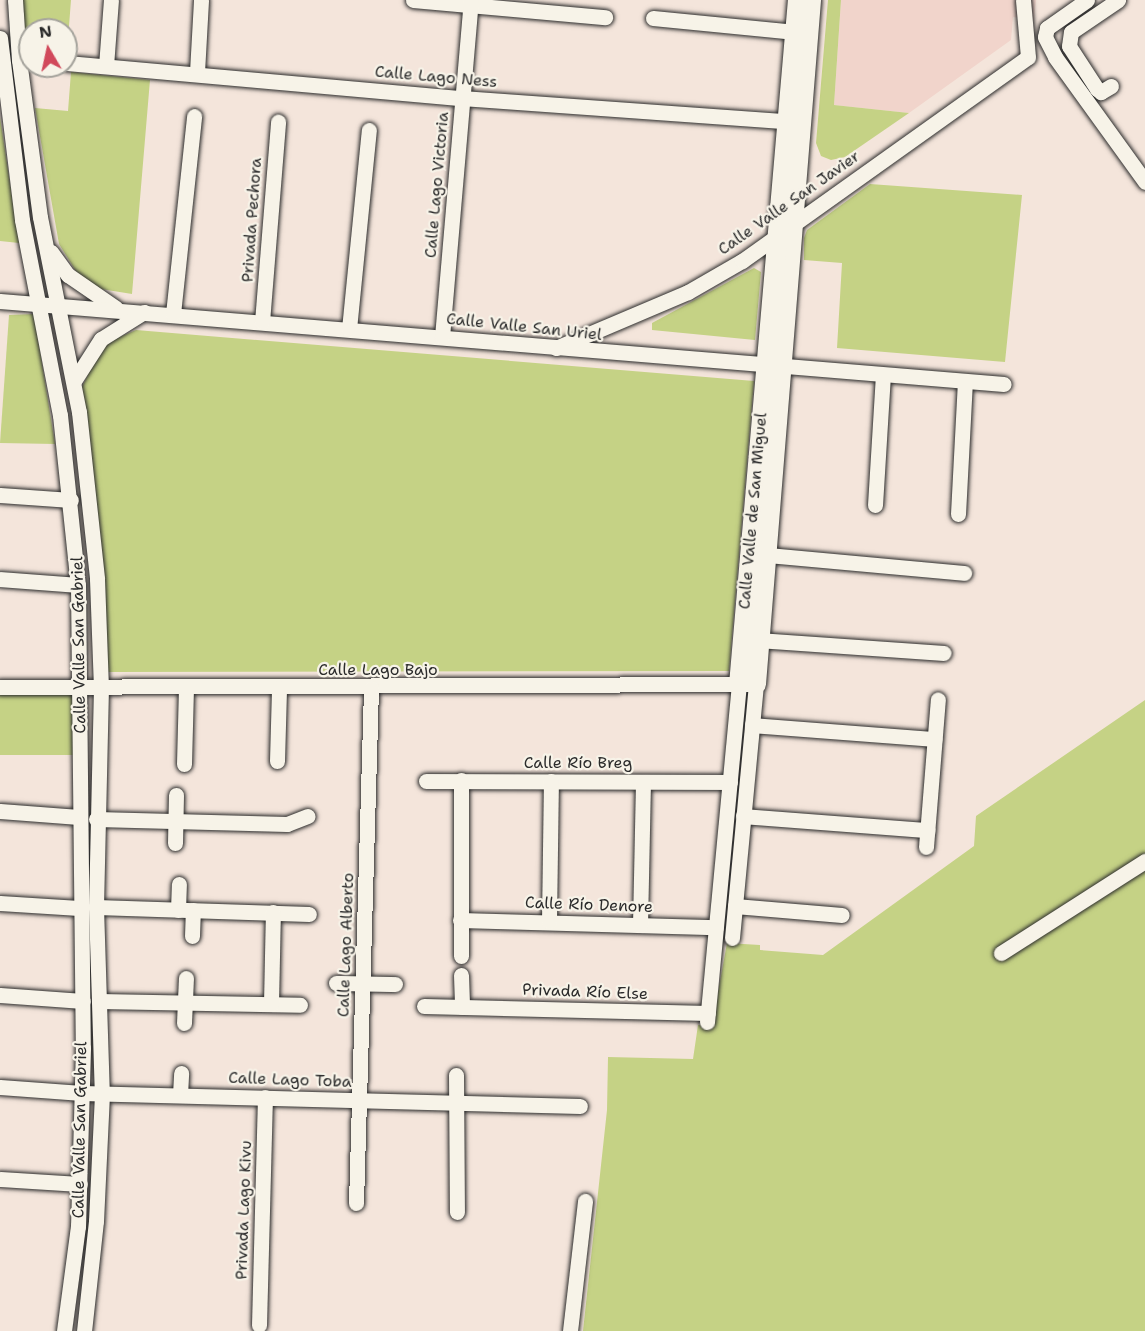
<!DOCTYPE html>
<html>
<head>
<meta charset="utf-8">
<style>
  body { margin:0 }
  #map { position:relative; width:1145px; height:1331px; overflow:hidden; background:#f4e5db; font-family:"Shantell Sans",sans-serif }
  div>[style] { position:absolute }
  .built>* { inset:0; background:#f1d4cb }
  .green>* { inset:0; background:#c5d285; transform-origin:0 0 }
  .roads { filter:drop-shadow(0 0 2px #2b2b2b) drop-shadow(0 0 2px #2b2b2b) }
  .minor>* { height:15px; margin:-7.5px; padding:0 7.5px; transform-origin:7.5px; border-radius:7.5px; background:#f7f3e8 }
  .tertiary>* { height:20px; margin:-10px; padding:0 10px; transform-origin:10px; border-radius:10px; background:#f7f3e8 }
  span { translate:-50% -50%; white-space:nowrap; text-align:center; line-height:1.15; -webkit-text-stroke:4.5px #f7f3e8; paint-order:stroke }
  .street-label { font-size:16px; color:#2b2b2b }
  .north { position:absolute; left:18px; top:18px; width:60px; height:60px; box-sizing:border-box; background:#f7f3e8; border:2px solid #a5a39c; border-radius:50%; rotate:351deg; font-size:16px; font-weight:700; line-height:24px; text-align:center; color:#2b2b2b }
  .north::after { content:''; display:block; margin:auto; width:21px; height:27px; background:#d1495b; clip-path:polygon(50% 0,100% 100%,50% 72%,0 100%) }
</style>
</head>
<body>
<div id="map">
  <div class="built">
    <div style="clip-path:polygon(841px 0,1036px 0,1034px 20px,1013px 17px,1011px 40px,909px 113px,834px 105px)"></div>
  </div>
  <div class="green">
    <div style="clip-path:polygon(21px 0,71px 0,68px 39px,66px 30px,30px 30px,30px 37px,21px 35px)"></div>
    <div style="clip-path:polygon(828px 0,841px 0,834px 105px,909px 113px,845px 157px,831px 160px,821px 156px,816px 143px)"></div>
    <div style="clip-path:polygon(71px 72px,150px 80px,132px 294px,101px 289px,77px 273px,59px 244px,35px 108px,68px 111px)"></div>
    <div style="clip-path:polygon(0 117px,19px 243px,0 241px)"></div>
    <div style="clip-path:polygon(870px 184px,1022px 195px,1005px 362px,837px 348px,842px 263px,804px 260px,804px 238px,807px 230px)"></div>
    <div style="clip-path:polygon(754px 268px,761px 272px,755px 340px,652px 330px,652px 323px)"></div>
    <div style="clip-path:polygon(34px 314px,55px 444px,0 443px,9px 315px)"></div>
    <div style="clip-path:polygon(136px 330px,754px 381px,729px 671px,108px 672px,82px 387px,103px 344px)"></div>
    <div style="left:0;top:694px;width:76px;height:61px"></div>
    <div style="clip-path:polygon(1145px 700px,1145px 1331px,583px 1331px,607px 1110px,608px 1057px,693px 1059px,698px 1025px,712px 1025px,727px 943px,760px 945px,760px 950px,823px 955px,974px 846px,976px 816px)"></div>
  </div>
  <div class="roads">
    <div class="minor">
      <div style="left:15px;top:0;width:60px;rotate:86.2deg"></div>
      <div style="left:19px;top:60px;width:158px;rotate:82.4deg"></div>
      <div style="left:40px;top:217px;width:199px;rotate:78.7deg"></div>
      <div style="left:79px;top:412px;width:168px;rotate:83.8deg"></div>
      <div style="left:97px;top:579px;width:108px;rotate:87.9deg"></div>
      <div style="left:101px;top:687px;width:220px;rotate:91.3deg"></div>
      <div style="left:96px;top:907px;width:187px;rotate:88.2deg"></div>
      <div style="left:102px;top:1094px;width:127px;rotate:92.7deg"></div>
      <div style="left:96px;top:1221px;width:111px;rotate:96.2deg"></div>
      <div style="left:413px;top:0;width:193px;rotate:5.1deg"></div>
      <div style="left:1087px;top:0;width:49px;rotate:145deg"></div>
      <div style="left:1047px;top:28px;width:9px;rotate:103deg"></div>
      <div style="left:1045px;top:37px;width:22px;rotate:63deg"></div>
      <div style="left:1055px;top:57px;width:154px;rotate:54.2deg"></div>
      <div style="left:653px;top:18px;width:143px;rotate:5.6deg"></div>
      <div style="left:0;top:38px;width:183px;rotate:83.1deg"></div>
      <div style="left:22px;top:220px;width:199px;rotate:79deg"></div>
      <div style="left:60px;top:415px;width:171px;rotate:84deg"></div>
      <div style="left:78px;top:585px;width:463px;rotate:89.4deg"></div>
      <div style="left:83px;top:1048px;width:178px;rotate:91.6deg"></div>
      <div style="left:78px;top:1226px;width:106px;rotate:97.6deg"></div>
      <div style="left:66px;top:63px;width:398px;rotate:5.1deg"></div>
      <div style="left:462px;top:98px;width:338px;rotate:4.1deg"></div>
      <div style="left:106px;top:66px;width:66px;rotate:-85.7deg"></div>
      <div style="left:197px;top:72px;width:72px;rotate:-86.8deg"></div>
      <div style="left:1111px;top:86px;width:12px;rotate:149deg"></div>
      <div style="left:1101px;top:92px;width:5px;rotate:-143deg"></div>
      <div style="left:1097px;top:89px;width:51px;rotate:-123.1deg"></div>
      <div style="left:1069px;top:46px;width:14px;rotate:-82deg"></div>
      <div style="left:1071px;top:32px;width:57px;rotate:-34.2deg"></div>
      <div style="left:51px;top:252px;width:29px;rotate:54deg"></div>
      <div style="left:68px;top:275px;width:58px;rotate:34.5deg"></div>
      <div style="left:0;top:301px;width:1007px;rotate:4.73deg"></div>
      <div style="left:173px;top:314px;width:199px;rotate:-83.9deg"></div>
      <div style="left:262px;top:322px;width:201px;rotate:-85.4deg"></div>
      <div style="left:349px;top:329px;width:200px;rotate:-84.3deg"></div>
      <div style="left:442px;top:337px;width:338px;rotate:-85.1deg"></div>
      <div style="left:556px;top:348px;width:143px;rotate:-23deg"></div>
      <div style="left:688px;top:292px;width:62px;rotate:-29.9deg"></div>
      <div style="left:742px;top:261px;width:351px;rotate:-35.5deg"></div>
      <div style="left:1028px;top:57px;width:57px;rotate:-95deg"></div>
      <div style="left:74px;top:381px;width:50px;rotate:-57.3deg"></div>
      <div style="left:101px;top:339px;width:51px;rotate:-32.1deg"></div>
      <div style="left:0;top:495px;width:71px;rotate:4deg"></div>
      <div style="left:875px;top:505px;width:129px;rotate:-86.5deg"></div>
      <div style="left:958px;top:514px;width:132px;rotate:-87deg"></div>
      <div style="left:767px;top:555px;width:198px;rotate:5.2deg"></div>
      <div style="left:0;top:579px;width:78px;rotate:4.4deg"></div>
      <div style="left:758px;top:640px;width:186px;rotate:4deg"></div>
      <div style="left:0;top:687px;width:756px;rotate:-0.23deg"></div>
      <div style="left:756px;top:684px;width:255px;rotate:95.4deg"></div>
      <div style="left:752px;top:725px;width:183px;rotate:4.4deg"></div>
      <div style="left:277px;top:761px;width:73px;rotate:-88.4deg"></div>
      <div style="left:184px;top:764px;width:76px;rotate:-88.5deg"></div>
      <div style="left:461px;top:780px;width:176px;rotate:90deg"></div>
      <div style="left:426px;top:781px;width:304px;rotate:0.2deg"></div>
      <div style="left:0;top:811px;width:79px;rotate:4.3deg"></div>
      <div style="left:743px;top:816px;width:185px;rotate:4.4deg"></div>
      <div style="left:96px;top:819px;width:191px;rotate:1.5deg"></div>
      <div style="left:287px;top:824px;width:22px;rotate:-21deg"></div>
      <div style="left:175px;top:843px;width:48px;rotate:-88.8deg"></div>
      <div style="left:926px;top:847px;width:148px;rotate:-85.4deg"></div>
      <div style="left:0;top:903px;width:79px;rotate:3.6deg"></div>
      <div style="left:735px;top:906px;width:107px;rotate:4.8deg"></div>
      <div style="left:96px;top:907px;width:213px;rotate:1.9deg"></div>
      <div style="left:178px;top:910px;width:26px;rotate:-88deg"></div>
      <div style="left:460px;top:920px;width:256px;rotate:1.6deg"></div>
      <div style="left:549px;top:921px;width:140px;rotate:-89.2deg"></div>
      <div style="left:640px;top:925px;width:143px;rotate:-88.8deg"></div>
      <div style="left:192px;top:936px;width:26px;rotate:-88deg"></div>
      <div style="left:1001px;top:953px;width:171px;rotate:-32.6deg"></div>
      <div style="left:461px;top:975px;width:32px;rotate:88deg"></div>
      <div style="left:336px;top:983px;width:59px;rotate:1deg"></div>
      <div style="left:0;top:995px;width:83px;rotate:4.1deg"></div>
      <div style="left:99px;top:1001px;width:201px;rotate:1.1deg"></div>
      <div style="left:271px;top:1004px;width:92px;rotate:-88.8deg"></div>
      <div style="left:424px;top:1006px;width:284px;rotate:1.4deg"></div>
      <div style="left:707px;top:1022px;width:339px;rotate:-84.6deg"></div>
      <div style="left:184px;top:1023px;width:45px;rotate:-87.5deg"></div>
      <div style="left:456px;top:1075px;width:137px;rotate:89.6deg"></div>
      <div style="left:0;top:1087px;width:82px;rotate:4.2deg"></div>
      <div style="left:82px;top:1093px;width:498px;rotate:1.5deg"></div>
      <div style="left:180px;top:1095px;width:22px;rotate:-87deg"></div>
      <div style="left:0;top:1179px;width:80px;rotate:3.6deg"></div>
      <div style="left:356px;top:1203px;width:515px;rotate:-88.33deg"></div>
      <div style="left:259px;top:1325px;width:228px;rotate:-88.5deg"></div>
      <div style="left:570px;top:1331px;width:131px;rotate:-83.4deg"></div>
    </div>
    <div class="tertiary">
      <div style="left:756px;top:684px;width:686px;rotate:-85.4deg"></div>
      <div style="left:739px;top:685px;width:688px;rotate:-85.08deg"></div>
    </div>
  </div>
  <div class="street-label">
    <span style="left:436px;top:77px;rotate:5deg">Calle Lago Ness</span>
    <span style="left:437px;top:185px;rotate:-85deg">Calle Lago Victoria</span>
    <span style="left:789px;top:203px;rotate:-35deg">Calle Valle San Javier</span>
    <span style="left:252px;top:220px;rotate:-86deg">Privada Pechora</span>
    <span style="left:524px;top:327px;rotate:6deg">Calle Valle San Uriel</span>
    <span style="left:753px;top:511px;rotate:-85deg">Calle Valle de San Miguel</span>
    <span style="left:79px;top:645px;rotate:-91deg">Calle Valle San Gabriel</span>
    <span style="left:378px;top:670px">Calle Lago Bajo</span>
    <span style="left:578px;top:763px">Calle Río Breg</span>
    <span style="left:589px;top:905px;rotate:2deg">Calle Río Denore</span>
    <span style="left:346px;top:945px;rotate:-88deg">Calle Lago Alberto</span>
    <span style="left:585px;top:992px;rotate:2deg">Privada Río Else</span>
    <span style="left:290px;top:1080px;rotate:2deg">Calle Lago Toba</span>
    <span style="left:80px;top:1130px;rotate:-89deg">Calle Valle San Gabriel</span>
    <span style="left:244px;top:1210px;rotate:-88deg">Privada Lago Kivu</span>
  </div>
  <div class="north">N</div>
</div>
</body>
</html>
